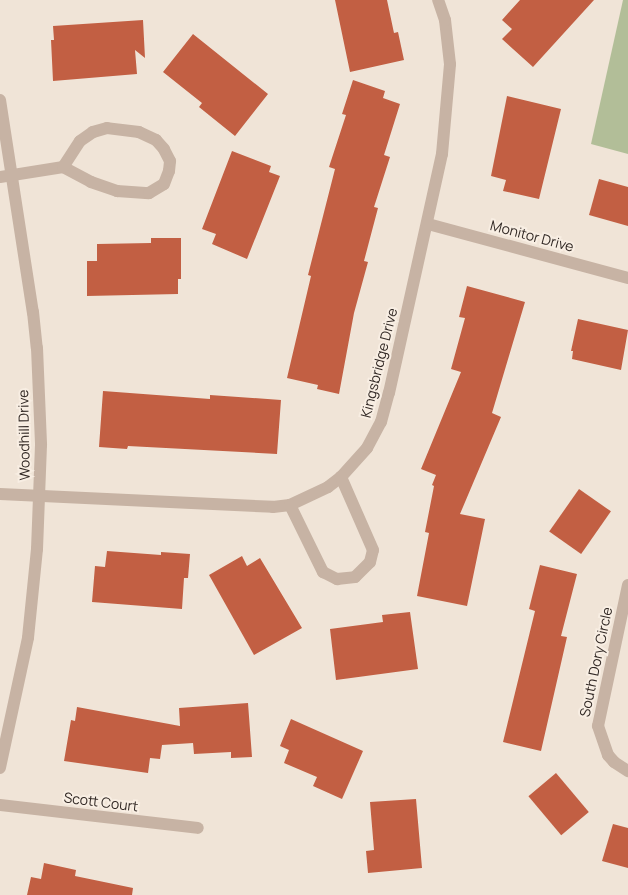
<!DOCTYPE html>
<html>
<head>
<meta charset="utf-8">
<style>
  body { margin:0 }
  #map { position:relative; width:628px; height:895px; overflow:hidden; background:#f0e4d7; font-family:Manrope,sans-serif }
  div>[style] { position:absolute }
  .green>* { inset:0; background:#b2be98 }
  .building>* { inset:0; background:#c25f43; transform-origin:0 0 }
  .minor>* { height:12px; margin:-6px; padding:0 6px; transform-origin:6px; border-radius:6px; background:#c7b3a4 }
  span { translate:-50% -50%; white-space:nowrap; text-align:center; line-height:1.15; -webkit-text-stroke:4px #f8eee3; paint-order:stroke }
  .street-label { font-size:14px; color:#322925 }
</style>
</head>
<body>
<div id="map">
  <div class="green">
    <div style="clip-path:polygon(623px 0,628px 0,628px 154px,591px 144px)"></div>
  </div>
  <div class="building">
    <div style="clip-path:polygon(335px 0,387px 0,394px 33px,398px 32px,404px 60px,350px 72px)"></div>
    <div style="clip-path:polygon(520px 0,594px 0,533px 67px,502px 39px,512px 29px,502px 20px)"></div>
    <div style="clip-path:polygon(143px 20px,145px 58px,135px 50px,137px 74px,53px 81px,51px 40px,54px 40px,53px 26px)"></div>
    <div style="clip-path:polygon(193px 34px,268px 94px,235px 136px,199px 107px,202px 103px,163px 72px)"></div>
    <div style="clip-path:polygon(353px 80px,385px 91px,383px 98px,400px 104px,384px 155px,390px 157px,374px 207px,378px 208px,364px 261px,368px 262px,354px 313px,339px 394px,317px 389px,318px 385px,287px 378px,311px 276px,308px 275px,335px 169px,329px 167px,346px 115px,342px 114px)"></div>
    <div style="clip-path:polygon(507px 96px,561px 109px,539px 199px,503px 191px,506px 180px,491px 176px)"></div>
    <div style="clip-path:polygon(232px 151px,271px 166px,269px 172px,280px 176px,247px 259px,212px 244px,216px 234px,202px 229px)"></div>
    <div style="clip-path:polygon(599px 179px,628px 187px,628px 226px,589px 215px)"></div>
    <div style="clip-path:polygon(151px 238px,181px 238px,181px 279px,178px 279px,178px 294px,87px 296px,87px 261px,97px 261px,97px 244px,151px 243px)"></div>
    <div style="clip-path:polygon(467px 286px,525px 302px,492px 413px,501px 417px,460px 514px,485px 519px,467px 606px,417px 596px,429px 533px,425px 532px,434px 486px,432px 485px,436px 475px,421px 469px,461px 372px,451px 369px,465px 318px,459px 317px)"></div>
    <div style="clip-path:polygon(578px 319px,628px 330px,621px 370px,572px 359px,573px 351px,571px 351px)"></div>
    <div style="clip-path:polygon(103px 391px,210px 399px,210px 395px,281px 400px,277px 454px,128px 446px,127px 449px,99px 447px)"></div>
    <div style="left:579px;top:489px;width:39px;height:52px;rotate:35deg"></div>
    <div style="clip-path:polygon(107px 551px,161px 555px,161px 552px,190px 554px,188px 578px,184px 578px,182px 609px,92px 602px,95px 566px,105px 567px)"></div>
    <div style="clip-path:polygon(242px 556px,247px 566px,260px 558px,302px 628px,254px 655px,209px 575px)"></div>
    <div style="clip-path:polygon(540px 565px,577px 574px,561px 636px,567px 637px,541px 751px,503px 742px,535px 611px,529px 609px)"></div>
    <div style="clip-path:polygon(410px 612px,418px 669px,336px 680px,330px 629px,383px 622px,382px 615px)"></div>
    <div style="clip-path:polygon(248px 703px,252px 757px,231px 758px,231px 752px,194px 754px,193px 743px,162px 745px,160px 759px,150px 758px,148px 773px,64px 761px,71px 720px,75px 721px,77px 707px,180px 726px,179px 708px)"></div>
    <div style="clip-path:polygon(291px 719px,363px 751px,342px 799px,313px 786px,317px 777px,284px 763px,289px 750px,280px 746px)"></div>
    <div style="left:556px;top:773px;width:51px;height:36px;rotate:50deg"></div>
    <div style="clip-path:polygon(416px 799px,422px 868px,368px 873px,366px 851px,374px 850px,370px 802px)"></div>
    <div style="clip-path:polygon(613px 824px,628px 828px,628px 868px,602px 861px)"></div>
    <div style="clip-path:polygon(44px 863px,76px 870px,75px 876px,133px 888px,132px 895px,27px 895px,31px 877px,41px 879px)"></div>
  </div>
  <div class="minor">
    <div style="left:0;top:100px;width:215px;rotate:81.2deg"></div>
    <div style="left:33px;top:312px;width:36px;rotate:84deg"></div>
    <div style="left:37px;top:348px;width:97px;rotate:87.6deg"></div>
    <div style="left:41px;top:445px;width:104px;rotate:92.2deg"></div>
    <div style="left:37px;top:549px;width:89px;rotate:95.8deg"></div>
    <div style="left:28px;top:638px;width:133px;rotate:102.2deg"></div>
    <div style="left:0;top:177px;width:64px;rotate:-9deg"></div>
    <div style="left:63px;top:167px;width:32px;rotate:28deg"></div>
    <div style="left:91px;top:182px;width:28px;rotate:19deg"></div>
    <div style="left:117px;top:191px;width:32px;rotate:4deg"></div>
    <div style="left:149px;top:193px;width:17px;rotate:-31deg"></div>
    <div style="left:164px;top:184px;width:14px;rotate:-69deg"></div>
    <div style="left:169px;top:171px;width:10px;rotate:-84deg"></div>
    <div style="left:170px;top:161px;width:13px;rotate:-117deg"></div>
    <div style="left:164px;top:149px;width:12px;rotate:-132deg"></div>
    <div style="left:156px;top:140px;width:19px;rotate:-155deg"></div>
    <div style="left:139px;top:132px;width:32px;rotate:-173deg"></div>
    <div style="left:107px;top:128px;width:15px;rotate:164deg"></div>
    <div style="left:93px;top:132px;width:16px;rotate:145deg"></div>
    <div style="left:80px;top:141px;width:31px;rotate:123deg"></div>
    <div style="left:428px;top:224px;width:207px;rotate:15.1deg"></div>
    <div style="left:0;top:494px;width:273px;rotate:2.7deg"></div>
    <div style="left:273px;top:507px;width:17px;rotate:-7deg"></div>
    <div style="left:290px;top:505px;width:42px;rotate:-25.3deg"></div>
    <div style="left:328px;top:487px;width:16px;rotate:-38deg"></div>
    <div style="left:341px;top:477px;width:39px;rotate:-48deg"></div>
    <div style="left:367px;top:448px;width:30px;rotate:-62deg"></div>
    <div style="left:381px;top:422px;width:30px;rotate:-75deg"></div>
    <div style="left:389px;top:393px;width:245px;rotate:-77.5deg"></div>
    <div style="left:442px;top:154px;width:90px;rotate:-84.9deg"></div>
    <div style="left:450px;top:64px;width:44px;rotate:-96.5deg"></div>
    <div style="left:445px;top:20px;width:21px;rotate:-109deg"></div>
    <div style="left:290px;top:505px;width:75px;rotate:63.8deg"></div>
    <div style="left:323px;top:572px;width:16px;rotate:27deg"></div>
    <div style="left:337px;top:579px;width:18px;rotate:-6deg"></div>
    <div style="left:355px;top:577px;width:21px;rotate:-45deg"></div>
    <div style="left:370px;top:562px;width:12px;rotate:-76deg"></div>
    <div style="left:373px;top:550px;width:80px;rotate:-113.7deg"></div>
    <div style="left:628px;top:585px;width:144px;rotate:102deg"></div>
    <div style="left:598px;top:726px;width:31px;rotate:71deg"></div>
    <div style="left:608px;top:755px;width:9px;rotate:49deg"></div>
    <div style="left:614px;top:762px;width:17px;rotate:33deg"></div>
    <div style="left:0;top:805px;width:199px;rotate:6.6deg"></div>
  </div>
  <div class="street-label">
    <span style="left:532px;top:236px;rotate:15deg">Monitor Drive</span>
    <span style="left:379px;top:363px;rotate:-76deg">Kingsbridge Drive</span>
    <span style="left:24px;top:435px;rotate:-91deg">Woodhill Drive</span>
    <span style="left:596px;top:662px;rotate:-78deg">South Dory Circle</span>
    <span style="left:101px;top:802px;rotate:7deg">Scott Court</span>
  </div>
</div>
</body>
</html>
